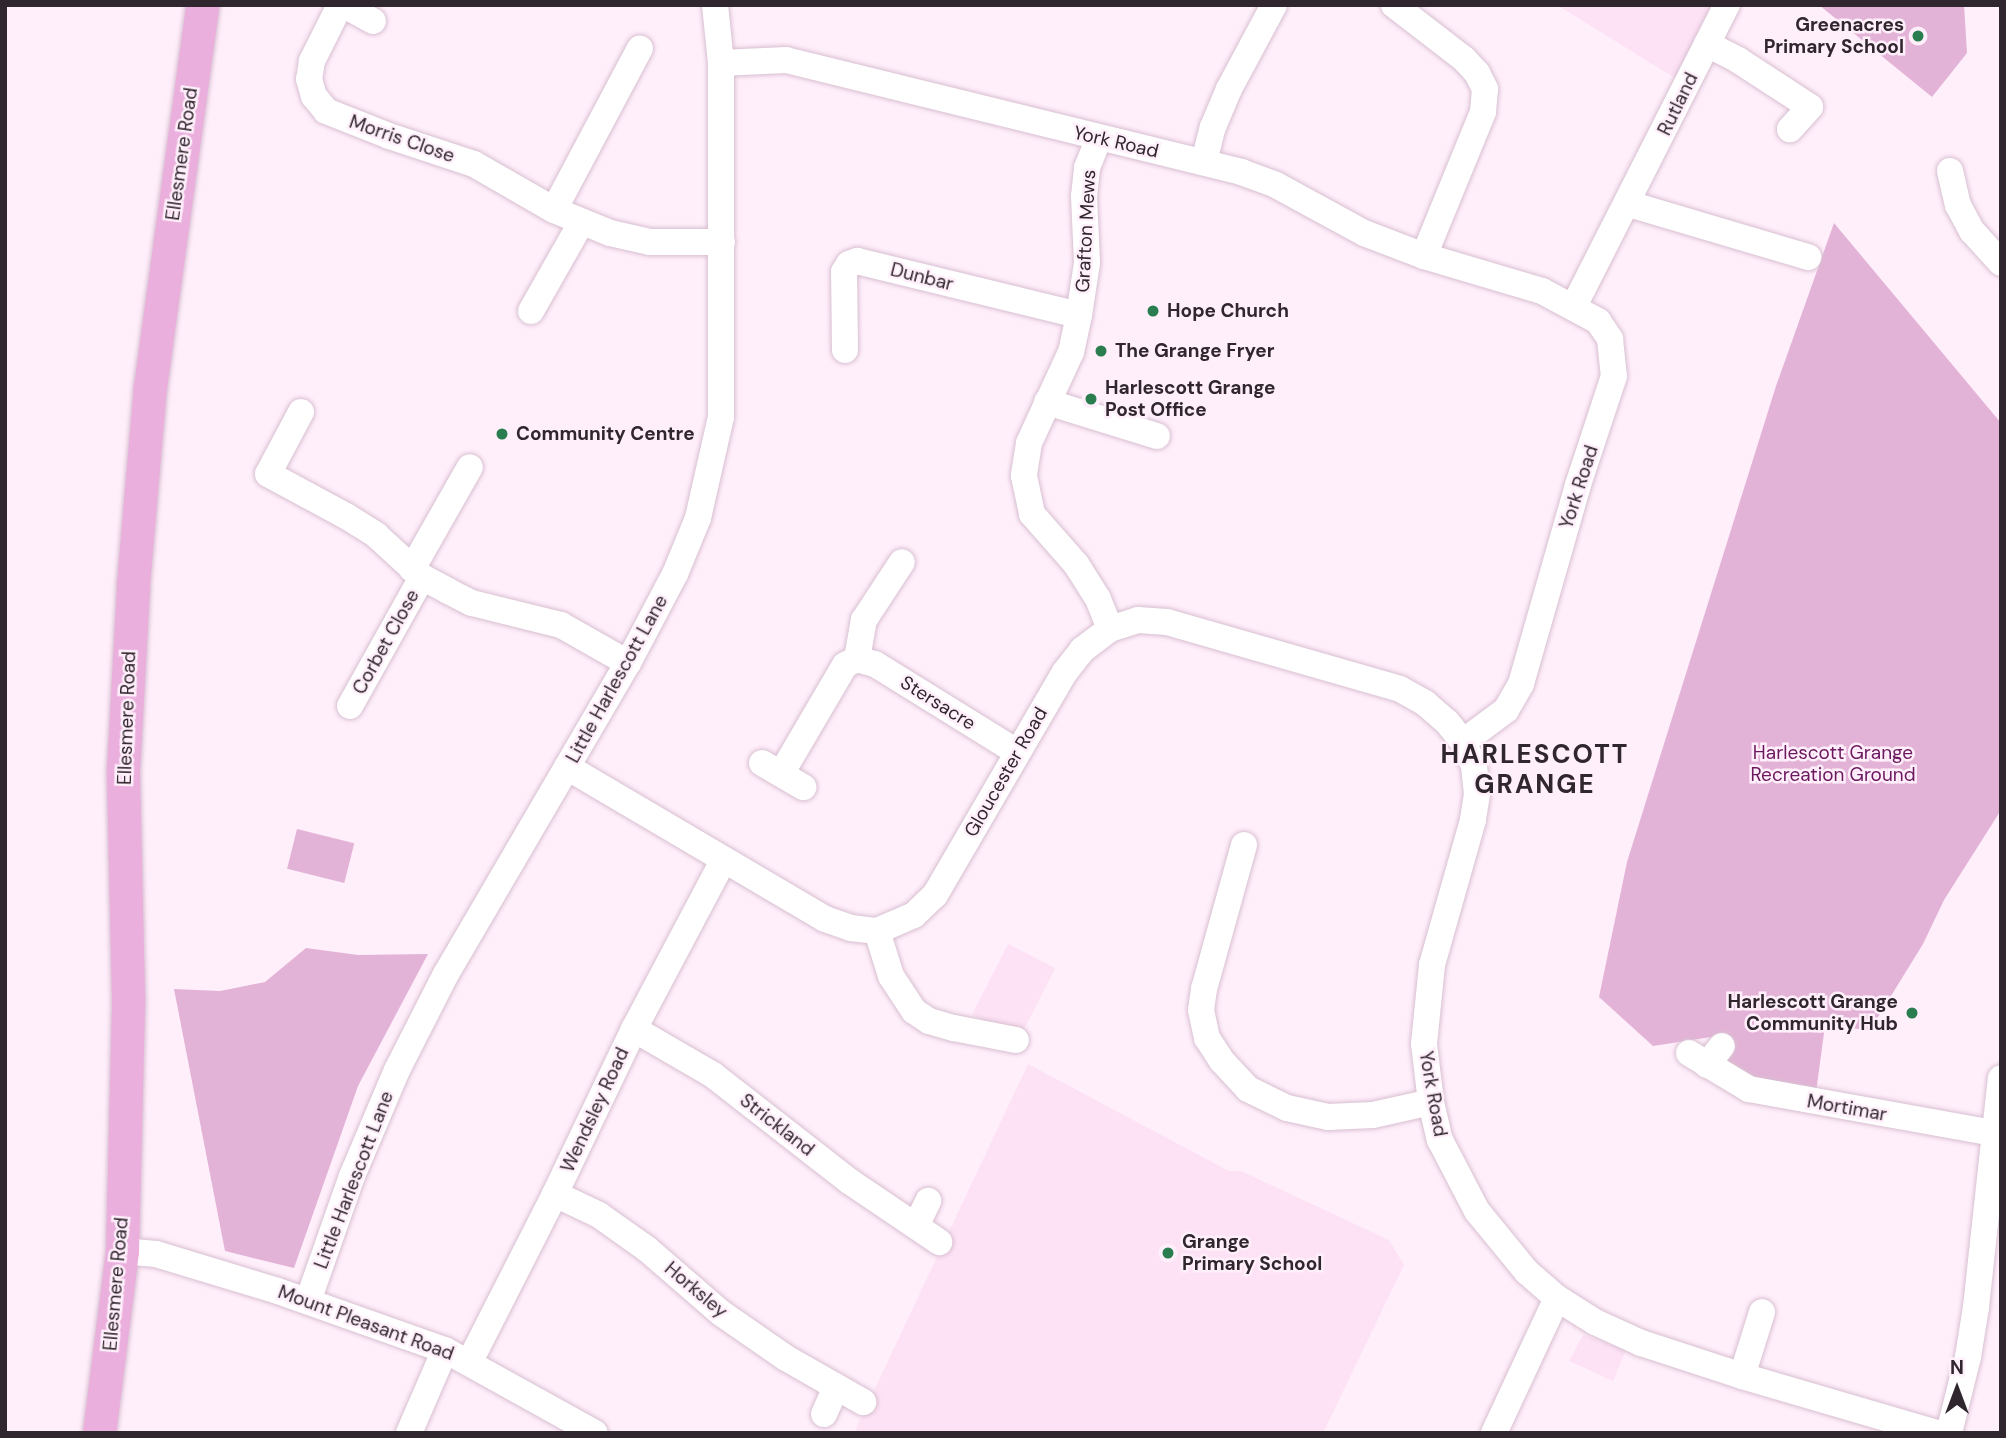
<!DOCTYPE html>
<html>
<head>
<meta charset="utf-8">
<style>
  body { margin:0 }
  #map { position:relative; width:2006px; height:1438px; overflow:hidden; background:#ffeffb; font-family:"DM Sans",sans-serif }
  div>[style] { position:absolute }
  .built>* { inset:0; background:#fde2f5; transform-origin:0 0 }
  .green>* { inset:0; background:#e3b3d7; transform-origin:0 0 }
  .roads { filter:drop-shadow(0 0 2px #d8bfd1) drop-shadow(0 0 2px #d8bfd1) }
  .minor>* { height:26px; margin:-13px; padding:0 13px; transform-origin:13px; border-radius:13px; background:#fff }
  .major>* { height:33px; margin:-16.5px; padding:0 16.5px; transform-origin:16.5px; border-radius:16.5px; background:#eaafdd }
  .dots>* { width:19px; height:19px; translate:-50% -50%; box-sizing:border-box; border:4px solid #ffeffb; border-radius:50% }
  span { translate:-50% -50%; white-space:nowrap; text-align:center; line-height:1.15; -webkit-text-stroke:5px #ffeffb; paint-order:stroke }
  .poi-label { font-size:19px; color:#30262d; font-weight:700 }
  .right { translate:-100% -50%; text-align:right }
  .left { translate:0 -50%; text-align:left }
  .street-label { font-size:19px; color:#30262d }
  .park-label { font-size:19px; color:#6c185f }
  .district-label { font-size:26px; color:#30262d; font-weight:700; letter-spacing:2px }
  .frame { position:absolute; inset:0; border:7px solid #30262d; pointer-events:none }
  .north { position:absolute; left:1922px; top:1354px; width:70px; height:70px; -webkit-text-stroke:5px #ffeffb; paint-order:stroke; rotate:0deg; font-size:19px; font-weight:700; line-height:28px; text-align:center; color:#30262d }
  .north::after { content:''; display:block; margin:auto; width:24px; height:32px; background:#30262d; clip-path:polygon(50% 0,100% 100%,50% 72%,0 100%) }
</style>
</head>
<body>
<div id="map">
  <div class="built">
    <div style="clip-path:polygon(1557px 5px,1718px 5px,1678px 80px)"></div>
    <div style="left:1008px;top:944px;width:53px;height:79px;rotate:27deg"></div>
    <div style="clip-path:polygon(1028px 1064px,1229px 1171px,1241px 1171px,1389px 1240px,1404px 1265px,1323px 1433px,854px 1433px)"></div>
    <div style="clip-path:polygon(1583px 1335px,1626px 1350px,1613px 1381px,1569px 1361px)"></div>
  </div>
  <div class="green">
    <div style="clip-path:polygon(1819px 5px,1964px 5px,1967px 53px,1932px 97px)"></div>
    <div style="clip-path:polygon(1834px 223px,2001px 423px,2001px 810px,1944px 900px,1923px 944px,1870px 1030px,1825px 1026px,1816px 1092px,1734px 1077px,1722px 1046px,1711px 1037px,1653px 1046px,1599px 997px,1627px 862px,1776px 386px)"></div>
    <div style="left:297px;top:829px;width:59px;height:41px;rotate:14deg"></div>
    <div style="clip-path:polygon(306px 948px,358px 955px,428px 954px,358px 1086px,294px 1268px,225px 1251px,174px 989px,220px 991px,265px 982px)"></div>
  </div>
  <div class="roads">
    <div class="minor">
      <div style="left:340px;top:5px;width:63px;rotate:116.6deg"></div>
      <div style="left:312px;top:61px;width:18px;rotate:99deg"></div>
      <div style="left:309px;top:79px;width:18px;rotate:74deg"></div>
      <div style="left:314px;top:96px;width:19px;rotate:51deg"></div>
      <div style="left:326px;top:111px;width:68px;rotate:21.6deg"></div>
      <div style="left:389px;top:136px;width:89px;rotate:18.2deg"></div>
      <div style="left:474px;top:164px;width:92px;rotate:29.9deg"></div>
      <div style="left:554px;top:210px;width:61px;rotate:22.3deg"></div>
      <div style="left:610px;top:233px;width:41px;rotate:12.7deg"></div>
      <div style="left:650px;top:242px;width:72px"></div>
      <div style="left:344px;top:5px;width:33px;rotate:29deg"></div>
      <div style="left:1394px;top:5px;width:88px;rotate:37.6deg"></div>
      <div style="left:1464px;top:59px;width:19px;rotate:47deg"></div>
      <div style="left:1477px;top:73px;width:18px;rotate:63deg"></div>
      <div style="left:1485px;top:89px;width:23px;rotate:95deg"></div>
      <div style="left:1483px;top:112px;width:156px;rotate:112.3deg"></div>
      <div style="left:1707px;top:44px;width:35px;rotate:27deg"></div>
      <div style="left:1738px;top:60px;width:86px;rotate:33.1deg"></div>
      <div style="left:1810px;top:107px;width:30px;rotate:132deg"></div>
      <div style="left:721px;top:63px;width:65px;rotate:-2.6deg"></div>
      <div style="left:786px;top:60px;width:469px;rotate:13.8deg"></div>
      <div style="left:1241px;top:172px;width:37px;rotate:20deg"></div>
      <div style="left:1276px;top:185px;width:100px;rotate:28.6deg"></div>
      <div style="left:1364px;top:233px;width:64px;rotate:21deg"></div>
      <div style="left:1424px;top:256px;width:123px;rotate:16.5deg"></div>
      <div style="left:1542px;top:291px;width:64px;rotate:28.2deg"></div>
      <div style="left:1598px;top:321px;width:22px;rotate:56deg"></div>
      <div style="left:1610px;top:339px;width:37px;rotate:84deg"></div>
      <div style="left:1614px;top:376px;width:115px;rotate:108.3deg"></div>
      <div style="left:1578px;top:485px;width:207px;rotate:106deg"></div>
      <div style="left:1521px;top:684px;width:30px;rotate:120deg"></div>
      <div style="left:1506px;top:710px;width:54px;rotate:143.3deg"></div>
      <div style="left:1099px;top:138px;width:32px;rotate:112deg"></div>
      <div style="left:1087px;top:168px;width:28px;rotate:96deg"></div>
      <div style="left:1084px;top:196px;width:67px;rotate:87.4deg"></div>
      <div style="left:1087px;top:263px;width:53px;rotate:98.7deg"></div>
      <div style="left:1079px;top:315px;width:38px;rotate:102deg"></div>
      <div style="left:1071px;top:352px;width:100px;rotate:114.8deg"></div>
      <div style="left:1029px;top:443px;width:33px;rotate:99deg"></div>
      <div style="left:1024px;top:476px;width:39px;rotate:78deg"></div>
      <div style="left:1032px;top:514px;width:67px;rotate:48.7deg"></div>
      <div style="left:1076px;top:564px;width:41px;rotate:57.8deg"></div>
      <div style="left:1098px;top:599px;width:32px;rotate:68deg"></div>
      <div style="left:1204px;top:162px;width:36px;rotate:-76deg"></div>
      <div style="left:1213px;top:127px;width:41px;rotate:-67.2deg"></div>
      <div style="left:1229px;top:89px;width:95px;rotate:-61.8deg"></div>
      <div style="left:1950px;top:171px;width:35px;rotate:77deg"></div>
      <div style="left:1958px;top:205px;width:30px;rotate:62deg"></div>
      <div style="left:1972px;top:231px;width:43px;rotate:47.8deg"></div>
      <div style="left:1629px;top:204px;width:187px;rotate:16.5deg"></div>
      <div style="left:554px;top:210px;width:183px;rotate:-62deg"></div>
      <div style="left:1574px;top:306px;width:338px;rotate:-63.1deg"></div>
      <div style="left:531px;top:311px;width:101px;rotate:-60.4deg"></div>
      <div style="left:845px;top:350px;width:78px;rotate:-90.7deg"></div>
      <div style="left:844px;top:272px;width:9px;rotate:-58deg"></div>
      <div style="left:849px;top:264px;width:9px;rotate:-21deg"></div>
      <div style="left:857px;top:261px;width:228px;rotate:13.7deg"></div>
      <div style="left:1047px;top:402px;width:115px;rotate:17.2deg"></div>
      <div style="left:301px;top:412px;width:70px;rotate:118deg"></div>
      <div style="left:268px;top:474px;width:89px;rotate:28.3deg"></div>
      <div style="left:346px;top:516px;width:36px;rotate:32deg"></div>
      <div style="left:376px;top:535px;width:62px;rotate:42.4deg"></div>
      <div style="left:422px;top:577px;width:30px;rotate:28deg"></div>
      <div style="left:448px;top:591px;width:27px;rotate:27deg"></div>
      <div style="left:472px;top:603px;width:92px;rotate:13.9deg"></div>
      <div style="left:561px;top:625px;width:77px;rotate:29.6deg"></div>
      <div style="left:412px;top:569px;width:117px;rotate:-60.4deg"></div>
      <div style="left:857px;top:659px;width:19px;rotate:16deg"></div>
      <div style="left:875px;top:664px;width:167px;rotate:31.8deg"></div>
      <div style="left:350px;top:706px;width:148px;rotate:-60.8deg"></div>
      <div style="left:762px;top:763px;width:48px;rotate:30.3deg"></div>
      <div style="left:567px;top:767px;width:299px;rotate:30.5deg"></div>
      <div style="left:825px;top:919px;width:28px;rotate:19deg"></div>
      <div style="left:851px;top:928px;width:26px;rotate:7deg"></div>
      <div style="left:877px;top:931px;width:40px;rotate:-23.4deg"></div>
      <div style="left:914px;top:915px;width:29px;rotate:-44deg"></div>
      <div style="left:935px;top:895px;width:258px;rotate:-59.8deg"></div>
      <div style="left:1065px;top:672px;width:28px;rotate:-52deg"></div>
      <div style="left:1082px;top:650px;width:35px;rotate:-37deg"></div>
      <div style="left:1110px;top:629px;width:29px;rotate:-18deg"></div>
      <div style="left:1138px;top:620px;width:29px;rotate:4deg"></div>
      <div style="left:1167px;top:622px;width:242px;rotate:16deg"></div>
      <div style="left:1400px;top:689px;width:29px;rotate:29deg"></div>
      <div style="left:1425px;top:703px;width:29px;rotate:41deg"></div>
      <div style="left:1447px;top:722px;width:26px;rotate:51deg"></div>
      <div style="left:1463px;top:742px;width:26px;rotate:65deg"></div>
      <div style="left:1474px;top:766px;width:28px;rotate:84deg"></div>
      <div style="left:1477px;top:794px;width:26px;rotate:99deg"></div>
      <div style="left:1473px;top:820px;width:151px;rotate:105.8deg"></div>
      <div style="left:1432px;top:965px;width:79px;rotate:95.8deg"></div>
      <div style="left:1424px;top:1044px;width:58px;rotate:83.1deg"></div>
      <div style="left:1431px;top:1102px;width:39px;rotate:77deg"></div>
      <div style="left:1440px;top:1140px;width:80px;rotate:62.5deg"></div>
      <div style="left:1477px;top:1211px;width:79px;rotate:50.7deg"></div>
      <div style="left:1527px;top:1272px;width:40px;rotate:41deg"></div>
      <div style="left:1557px;top:1298px;width:45px;rotate:32.3deg"></div>
      <div style="left:1595px;top:1322px;width:51px;rotate:24.5deg"></div>
      <div style="left:1641px;top:1343px;width:106px;rotate:18.1deg"></div>
      <div style="left:1742px;top:1376px;width:203px;rotate:16.3deg"></div>
      <div style="left:781px;top:774px;width:126px;rotate:-59.6deg"></div>
      <div style="left:845px;top:665px;width:13px;rotate:-27deg"></div>
      <div style="left:857px;top:659px;width:40px;rotate:-80deg"></div>
      <div style="left:864px;top:620px;width:69px;rotate:-56.8deg"></div>
      <div style="left:1244px;top:845px;width:149px;rotate:105.5deg"></div>
      <div style="left:1204px;top:989px;width:21px;rotate:98deg"></div>
      <div style="left:1201px;top:1010px;width:29px;rotate:78deg"></div>
      <div style="left:1207px;top:1038px;width:27px;rotate:57deg"></div>
      <div style="left:1222px;top:1061px;width:38px;rotate:47deg"></div>
      <div style="left:1248px;top:1089px;width:43px;rotate:26deg"></div>
      <div style="left:1287px;top:1108px;width:42px;rotate:12.4deg"></div>
      <div style="left:1328px;top:1117px;width:45px;rotate:-2.5deg"></div>
      <div style="left:1373px;top:1115px;width:59px;rotate:-12.6deg"></div>
      <div style="left:877px;top:931px;width:47px;rotate:72.7deg"></div>
      <div style="left:891px;top:976px;width:42px;rotate:56.7deg"></div>
      <div style="left:914px;top:1011px;width:18px;rotate:34deg"></div>
      <div style="left:929px;top:1021px;width:26px;rotate:16deg"></div>
      <div style="left:954px;top:1028px;width:63px;rotate:11deg"></div>
      <div style="left:634px;top:1029px;width:91px;rotate:30.2deg"></div>
      <div style="left:713px;top:1075px;width:172px;rotate:37.9deg"></div>
      <div style="left:849px;top:1181px;width:109px;rotate:34.1deg"></div>
      <div style="left:1689px;top:1053px;width:70px;rotate:31deg"></div>
      <div style="left:1749px;top:1089px;width:248px;rotate:10.2deg"></div>
      <div style="left:1707px;top:1065px;width:24px;rotate:-52deg"></div>
      <div style="left:555px;top:1194px;width:49px;rotate:25.5deg"></div>
      <div style="left:599px;top:1215px;width:59px;rotate:35.3deg"></div>
      <div style="left:647px;top:1249px;width:98px;rotate:40.9deg"></div>
      <div style="left:721px;top:1313px;width:79px;rotate:34.7deg"></div>
      <div style="left:786px;top:1358px;width:89px;rotate:29.7deg"></div>
      <div style="left:916px;top:1226px;width:28px;rotate:-64deg"></div>
      <div style="left:122px;top:1251px;width:34px;rotate:5deg"></div>
      <div style="left:156px;top:1254px;width:127px;rotate:16.9deg"></div>
      <div style="left:278px;top:1291px;width:177px;rotate:19.5deg"></div>
      <div style="left:445px;top:1350px;width:171px;rotate:29deg"></div>
      <div style="left:308px;top:1301px;width:133px;rotate:-70.6deg"></div>
      <div style="left:352px;top:1176px;width:115px;rotate:-67deg"></div>
      <div style="left:397px;top:1070px;width:108px;rotate:-63deg"></div>
      <div style="left:446px;top:974px;width:360px;rotate:-59.7deg"></div>
      <div style="left:628px;top:663px;width:101px;rotate:-62.2deg"></div>
      <div style="left:675px;top:574px;width:61px;rotate:-67.7deg"></div>
      <div style="left:698px;top:518px;width:104px;rotate:-77.2deg"></div>
      <div style="left:721px;top:417px;width:354px;rotate:-90deg"></div>
      <div style="left:721px;top:63px;width:58px;rotate:-95.9deg"></div>
      <div style="left:470px;top:1361px;width:187px;rotate:-63deg"></div>
      <div style="left:555px;top:1194px;width:183px;rotate:-64.4deg"></div>
      <div style="left:634px;top:1029px;width:190px;rotate:-62.1deg"></div>
      <div style="left:1742px;top:1376px;width:67px;rotate:-72.6deg"></div>
      <div style="left:824px;top:1414px;width:30px;rotate:-66deg"></div>
      <div style="left:409px;top:1433px;width:90px;rotate:-66.6deg"></div>
      <div style="left:1494px;top:1433px;width:149px;rotate:-65deg"></div>
      <div style="left:1949px;top:1433px;width:78px;rotate:-76deg"></div>
      <div style="left:1968px;top:1357px;width:51px;rotate:-80.9deg"></div>
      <div style="left:1976px;top:1307px;width:230px;rotate:-83.8deg"></div>
    </div>
    <div class="major">
      <div style="left:99px;top:1433px;width:183px;rotate:-82.8deg"></div>
      <div style="left:122px;top:1251px;width:254px;rotate:-88.6deg"></div>
      <div style="left:128px;top:997px;width:226px;rotate:-91.3deg"></div>
      <div style="left:123px;top:771px;width:187px;rotate:-86.9deg"></div>
      <div style="left:133px;top:584px;width:198px;rotate:-85.1deg"></div>
      <div style="left:150px;top:387px;width:386px;rotate:-82.2deg"></div>
    </div>
  </div>
  <div class="dots">
    <div style="left:1918px;top:36px;background:#297d4f"></div>
    <div style="left:1153px;top:311px;background:#297d4f"></div>
    <div style="left:1101px;top:351px;background:#297d4f"></div>
    <div style="left:1091px;top:399px;background:#297d4f"></div>
    <div style="left:502px;top:434px;background:#297d4f"></div>
    <div style="left:1912px;top:1013px;background:#297d4f"></div>
    <div style="left:1168px;top:1253px;background:#297d4f"></div>
  </div>
  <div class="poi-label">
    <span class="right" style="left:1904px;top:36px">Greenacres<br>Primary School</span>
    <span class="left" style="left:1167px;top:311px">Hope Church</span>
    <span class="left" style="left:1115px;top:351px">The Grange Fryer</span>
    <span class="left" style="left:1105px;top:399px">Harlescott Grange<br>Post Office</span>
    <span class="left" style="left:516px;top:434px">Community Centre</span>
    <span class="right" style="left:1898px;top:1013px">Harlescott Grange<br>Community Hub</span>
    <span class="left" style="left:1182px;top:1253px">Grange<br>Primary School</span>
  </div>
  <div class="street-label">
    <span style="left:1678px;top:104px;rotate:-64deg">Rutland</span>
    <span style="left:402px;top:139px;rotate:19deg">Morris Close</span>
    <span style="left:1116px;top:142px;rotate:13deg">York Road</span>
    <span style="left:182px;top:154px;rotate:-82deg">Ellesmere Road</span>
    <span style="left:1086px;top:231px;rotate:-87deg">Grafton Mews</span>
    <span style="left:922px;top:277px;rotate:14deg">Dunbar</span>
    <span style="left:1579px;top:487px;rotate:-72deg">York Road</span>
    <span style="left:386px;top:642px;rotate:-61deg">Corbet Close</span>
    <span style="left:617px;top:679px;rotate:-61deg">Little Harlescott Lane</span>
    <span style="left:938px;top:703px;rotate:32deg">Stersacre</span>
    <span style="left:127px;top:718px;rotate:-88deg">Ellesmere Road</span>
    <span style="left:1006px;top:772px;rotate:-60deg">Gloucester Road</span>
    <span style="left:1433px;top:1094px;rotate:80deg">York Road</span>
    <span style="left:1847px;top:1108px;rotate:10deg">Mortimar</span>
    <span style="left:595px;top:1110px;rotate:-65deg">Wendsley Road</span>
    <span style="left:777px;top:1125px;rotate:38deg">Strickland</span>
    <span style="left:354px;top:1180px;rotate:-69deg">Little Harlescott Lane</span>
    <span style="left:116px;top:1284px;rotate:-85deg">Ellesmere Road</span>
    <span style="left:696px;top:1290px;rotate:40deg">Horksley</span>
    <span style="left:366px;top:1323px;rotate:20deg">Mount Pleasant Road</span>
  </div>
  <div class="park-label">
    <span style="left:1833px;top:764px">Harlescott Grange<br>Recreation Ground</span>
  </div>
  <div class="district-label">
    <span style="left:1535px;top:770px">HARLESCOTT<br>GRANGE</span>
  </div>
  <div class="frame"></div>
  <div class="north">N</div>
</div>
</body>
</html>
